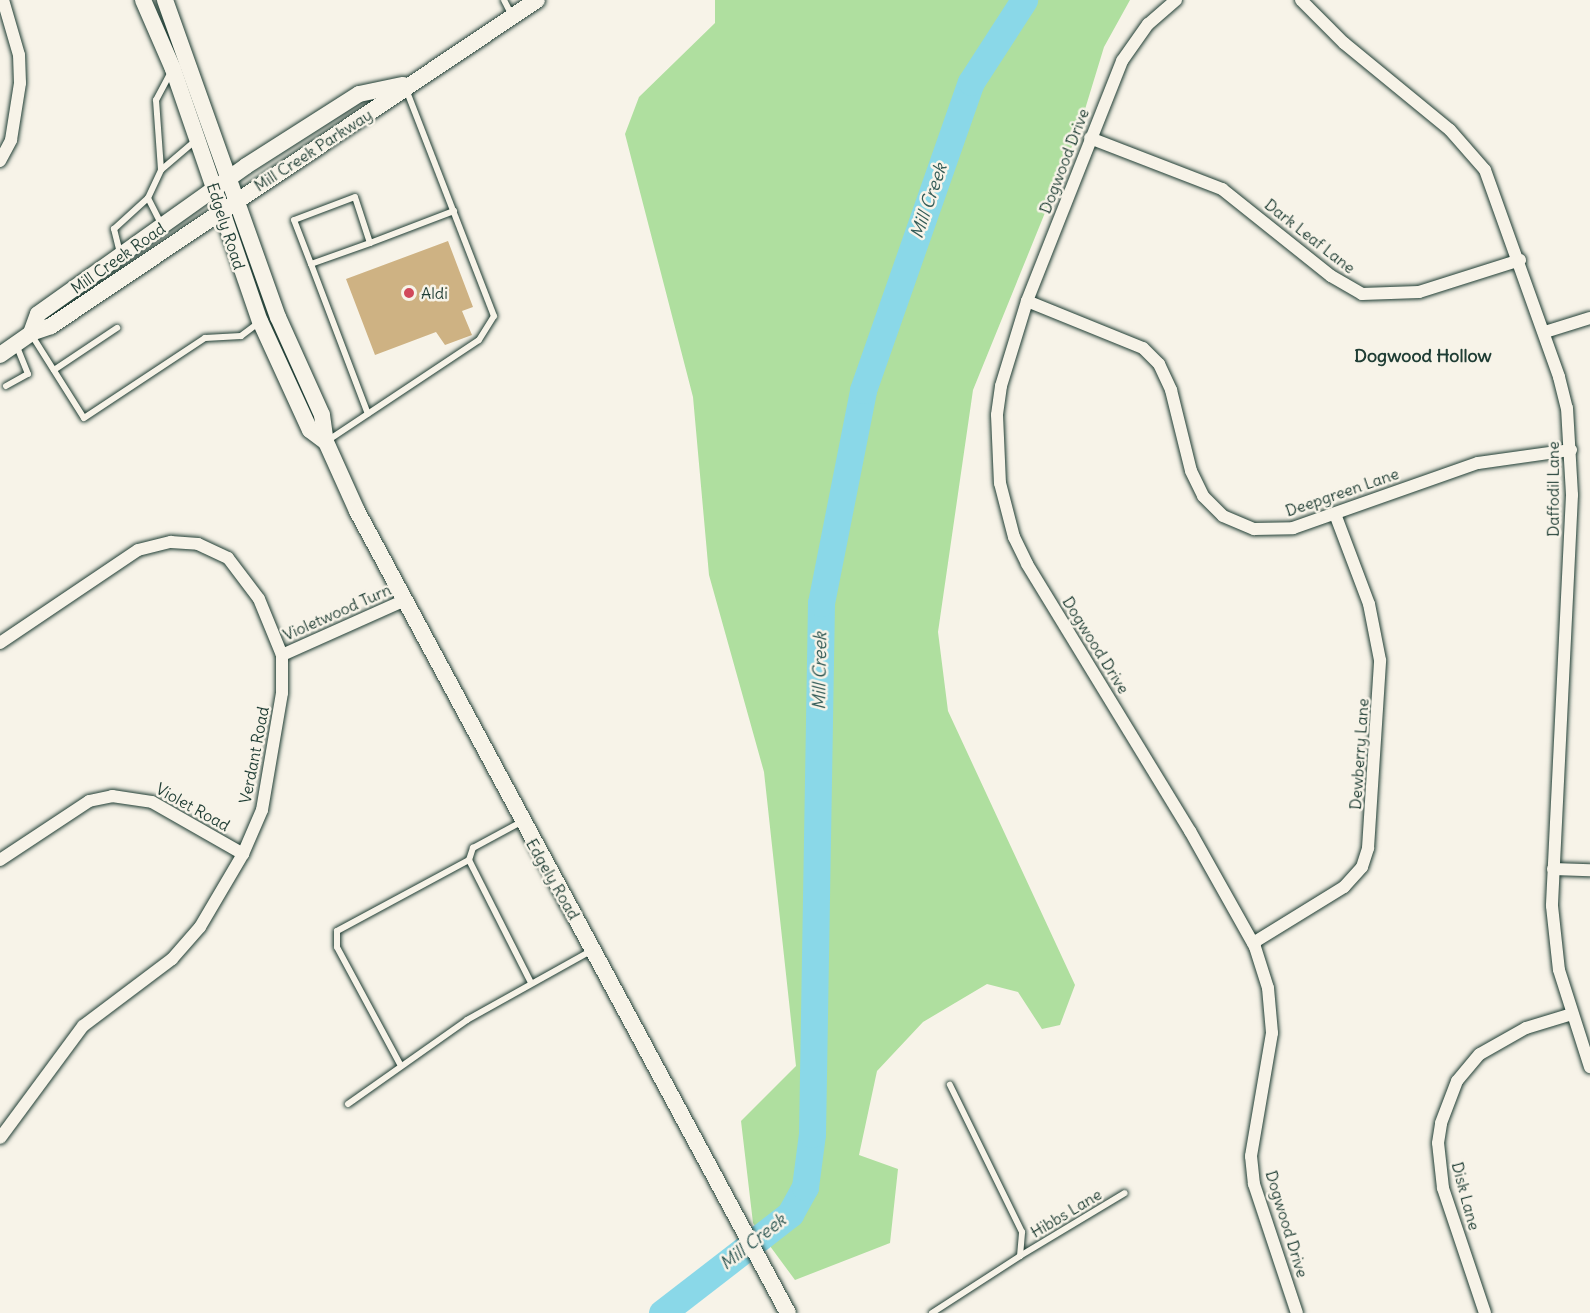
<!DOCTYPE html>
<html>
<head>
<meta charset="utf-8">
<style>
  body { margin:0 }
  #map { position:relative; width:1590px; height:1313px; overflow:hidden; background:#f7f3e8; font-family:Delius,sans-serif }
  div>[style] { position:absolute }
  .green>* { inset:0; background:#afdf9f }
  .river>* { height:27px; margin:-13.5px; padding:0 13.5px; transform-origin:13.5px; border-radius:13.5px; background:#8ad8e8 }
  .building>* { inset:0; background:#ceb283 }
  .roads { filter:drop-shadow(0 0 2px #1f3d34) drop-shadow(0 0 2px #1f3d34) }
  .lane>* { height:6px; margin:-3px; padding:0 3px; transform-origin:3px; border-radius:3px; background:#f7f3e8 }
  .street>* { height:12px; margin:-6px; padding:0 6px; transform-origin:6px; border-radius:6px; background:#f7f3e8 }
  .secondary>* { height:16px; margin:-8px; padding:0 8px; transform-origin:8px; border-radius:8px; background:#f7f3e8 }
  .dots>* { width:16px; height:16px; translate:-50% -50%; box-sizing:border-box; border:3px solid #f7f3e8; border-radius:50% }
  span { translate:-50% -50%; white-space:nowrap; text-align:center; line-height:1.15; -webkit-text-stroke:5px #f7f3e8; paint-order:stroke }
  .street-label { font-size:16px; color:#1f3d34 }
  .poi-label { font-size:16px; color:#1f3d34 }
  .left { translate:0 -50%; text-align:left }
  .water-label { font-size:18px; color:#345c58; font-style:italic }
  .neighbourhood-label { font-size:18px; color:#1f3d34; font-weight:700 }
</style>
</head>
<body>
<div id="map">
  <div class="green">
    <div style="clip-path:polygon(715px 0,1130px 0,1104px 47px,1079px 129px,973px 390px,938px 632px,948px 711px,1075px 985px,1060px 1025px,1042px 1029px,1018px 992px,987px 984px,923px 1022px,877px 1071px,859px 1155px,898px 1169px,890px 1243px,795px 1280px,753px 1223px,741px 1121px,796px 1066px,764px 772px,709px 575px,693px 397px,625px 134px,639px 97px,715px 23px)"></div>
  </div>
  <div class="river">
    <div style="left:662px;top:1313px;width:162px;rotate:-37.7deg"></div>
    <div style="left:790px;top:1214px;width:31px;rotate:-61deg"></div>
    <div style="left:805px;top:1187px;width:53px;rotate:-82.5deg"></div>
    <div style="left:812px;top:1134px;width:531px;rotate:-89.03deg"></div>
    <div style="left:821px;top:603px;width:217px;rotate:-78.8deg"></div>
    <div style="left:863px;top:390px;width:326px;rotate:-70.7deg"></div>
    <div style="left:971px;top:82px;width:98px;rotate:-57.1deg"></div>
  </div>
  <div class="building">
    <div style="clip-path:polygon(448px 241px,473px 307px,462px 311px,472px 335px,445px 345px,436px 332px,375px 355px,346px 279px)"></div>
  </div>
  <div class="roads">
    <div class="lane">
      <div style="left:504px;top:0;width:18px;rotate:63deg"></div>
      <div style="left:171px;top:72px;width:32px;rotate:118deg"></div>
      <div style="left:156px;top:100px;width:70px;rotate:85.9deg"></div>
      <div style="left:161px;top:170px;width:45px;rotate:-40.5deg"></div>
      <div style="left:148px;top:198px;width:29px;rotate:63deg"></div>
      <div style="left:370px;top:243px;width:90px;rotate:-20.9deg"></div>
      <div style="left:120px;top:253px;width:25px;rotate:-104deg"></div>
      <div style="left:114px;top:229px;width:46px;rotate:-42.4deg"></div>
      <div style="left:148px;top:198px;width:31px;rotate:-65deg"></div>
      <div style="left:311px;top:264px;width:63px;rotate:-19.6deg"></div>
      <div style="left:370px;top:243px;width:48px;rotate:-108.1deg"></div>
      <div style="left:355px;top:197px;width:65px;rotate:159.3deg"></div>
      <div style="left:294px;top:220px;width:47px;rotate:68.9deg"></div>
      <div style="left:311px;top:264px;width:160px;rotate:69.2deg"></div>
      <div style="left:31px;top:334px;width:99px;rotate:57.8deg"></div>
      <div style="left:84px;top:418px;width:145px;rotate:-33.5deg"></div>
      <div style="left:205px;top:338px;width:36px;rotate:-3deg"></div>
      <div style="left:241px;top:336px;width:21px;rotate:-37deg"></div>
      <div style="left:54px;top:370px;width:76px;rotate:-33.7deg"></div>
      <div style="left:6px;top:386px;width:25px;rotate:-29deg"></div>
      <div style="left:28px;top:374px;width:32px;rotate:-112deg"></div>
      <div style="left:327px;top:441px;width:182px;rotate:-33.6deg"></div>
      <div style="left:479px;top:340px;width:28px;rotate:-58deg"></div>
      <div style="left:494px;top:316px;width:243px;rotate:-111.2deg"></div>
      <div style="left:469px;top:860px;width:138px;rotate:63.2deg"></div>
      <div style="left:401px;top:1066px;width:135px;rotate:-118.3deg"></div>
      <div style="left:337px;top:947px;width:16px;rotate:-90deg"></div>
      <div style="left:337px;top:931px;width:150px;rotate:-28.3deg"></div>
      <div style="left:469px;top:860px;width:13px;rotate:-72deg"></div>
      <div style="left:473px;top:848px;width:55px;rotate:-28.4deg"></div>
      <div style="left:348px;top:1104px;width:146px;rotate:-35.2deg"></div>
      <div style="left:467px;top:1020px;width:143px;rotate:-29.2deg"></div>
      <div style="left:1020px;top:1256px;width:122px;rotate:-31deg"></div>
      <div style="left:932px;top:1313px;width:105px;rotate:-32.9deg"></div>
      <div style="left:1020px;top:1256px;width:24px;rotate:-85deg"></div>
      <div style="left:1022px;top:1232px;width:164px;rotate:-116.1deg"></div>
    </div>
    <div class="street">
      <div style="left:1176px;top:0;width:37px;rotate:139deg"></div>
      <div style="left:1148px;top:24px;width:45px;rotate:125.1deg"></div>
      <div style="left:1122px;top:61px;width:258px;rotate:111.6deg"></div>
      <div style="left:1027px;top:301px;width:89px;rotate:107deg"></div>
      <div style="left:1001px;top:386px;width:29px;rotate:98deg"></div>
      <div style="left:997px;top:415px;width:68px;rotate:87.5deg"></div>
      <div style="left:1000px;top:483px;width:56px;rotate:75.5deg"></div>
      <div style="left:1014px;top:537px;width:30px;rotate:64deg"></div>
      <div style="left:1027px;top:564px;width:313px;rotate:58.6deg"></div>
      <div style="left:1190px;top:831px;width:133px;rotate:60.7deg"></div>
      <div style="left:1255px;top:947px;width:43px;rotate:72.4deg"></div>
      <div style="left:1268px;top:988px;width:45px;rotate:84.9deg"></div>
      <div style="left:1272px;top:1033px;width:125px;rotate:99.7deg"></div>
      <div style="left:1251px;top:1156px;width:28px;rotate:84deg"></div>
      <div style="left:1254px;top:1184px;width:136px;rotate:71.6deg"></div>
      <div style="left:1301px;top:0;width:61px;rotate:45deg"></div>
      <div style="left:1344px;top:43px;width:137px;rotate:39.4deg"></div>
      <div style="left:1450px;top:130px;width:53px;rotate:48.8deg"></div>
      <div style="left:1485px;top:170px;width:220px;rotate:70.3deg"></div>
      <div style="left:1559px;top:377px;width:32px;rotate:76deg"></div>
      <div style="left:1567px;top:408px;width:87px;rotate:86.7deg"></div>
      <div style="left:1572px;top:495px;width:411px;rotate:92.8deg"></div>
      <div style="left:1552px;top:906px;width:64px;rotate:83.8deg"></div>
      <div style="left:1559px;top:970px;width:102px;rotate:72.3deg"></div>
      <div style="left:1090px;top:138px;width:142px;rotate:21.1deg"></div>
      <div style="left:1222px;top:189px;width:139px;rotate:38.6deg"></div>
      <div style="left:1331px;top:276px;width:36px;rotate:30deg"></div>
      <div style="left:1362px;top:294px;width:57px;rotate:-2deg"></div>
      <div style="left:1419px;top:292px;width:106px;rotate:-17.6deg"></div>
      <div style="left:0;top:161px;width:24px;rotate:-62deg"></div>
      <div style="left:11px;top:140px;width:58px;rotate:-81deg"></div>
      <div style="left:20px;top:83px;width:28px;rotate:-92deg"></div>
      <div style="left:19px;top:55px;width:57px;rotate:-106.2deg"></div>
      <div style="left:1027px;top:301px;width:125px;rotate:22.1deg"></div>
      <div style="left:1143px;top:348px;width:23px;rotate:45deg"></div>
      <div style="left:1159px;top:364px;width:29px;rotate:65deg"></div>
      <div style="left:1171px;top:390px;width:83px;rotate:76.1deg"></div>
      <div style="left:1191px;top:471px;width:28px;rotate:64deg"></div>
      <div style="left:1203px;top:496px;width:28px;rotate:45deg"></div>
      <div style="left:1223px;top:516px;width:34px;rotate:23deg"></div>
      <div style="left:1254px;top:529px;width:39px;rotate:-1deg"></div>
      <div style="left:1293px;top:528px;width:196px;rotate:-19.4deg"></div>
      <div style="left:1478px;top:463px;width:94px;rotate:-8deg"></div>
      <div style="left:1545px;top:332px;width:47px;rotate:-17.3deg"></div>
      <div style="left:0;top:643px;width:166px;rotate:-34deg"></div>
      <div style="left:138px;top:550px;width:34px;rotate:-14deg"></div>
      <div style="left:171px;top:542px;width:27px;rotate:4deg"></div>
      <div style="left:198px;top:544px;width:33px;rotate:25deg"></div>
      <div style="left:228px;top:558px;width:51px;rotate:52.9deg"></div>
      <div style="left:259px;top:599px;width:61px;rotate:67.7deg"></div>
      <div style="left:282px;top:655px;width:38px;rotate:90deg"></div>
      <div style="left:282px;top:693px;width:119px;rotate:99.7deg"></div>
      <div style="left:262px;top:810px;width:48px;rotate:113.4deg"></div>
      <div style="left:243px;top:854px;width:85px;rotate:120.5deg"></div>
      <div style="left:200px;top:927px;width:43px;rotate:131.2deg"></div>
      <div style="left:172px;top:959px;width:111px;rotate:143deg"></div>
      <div style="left:83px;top:1026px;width:139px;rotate:126.5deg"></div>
      <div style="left:282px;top:655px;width:135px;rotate:-24.1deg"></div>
      <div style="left:0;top:860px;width:107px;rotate:-33.5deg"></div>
      <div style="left:89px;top:801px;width:24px;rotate:-12deg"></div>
      <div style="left:112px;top:796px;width:40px;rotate:8.5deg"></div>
      <div style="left:152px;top:802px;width:105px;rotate:29.7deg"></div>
      <div style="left:1553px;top:869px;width:37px;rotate:2deg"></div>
      <div style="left:1253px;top:943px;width:107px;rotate:-31.6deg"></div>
      <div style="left:1344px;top:887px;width:27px;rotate:-48deg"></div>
      <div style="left:1362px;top:867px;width:20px;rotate:-72deg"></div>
      <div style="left:1368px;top:848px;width:188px;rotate:-86.3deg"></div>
      <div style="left:1380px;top:660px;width:57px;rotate:-101.1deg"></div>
      <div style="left:1369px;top:604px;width:96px;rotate:-110.7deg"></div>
      <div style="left:1485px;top:1313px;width:132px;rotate:-108.6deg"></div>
      <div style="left:1443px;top:1188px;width:45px;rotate:-96.3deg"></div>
      <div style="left:1438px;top:1143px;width:20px;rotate:-81deg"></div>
      <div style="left:1441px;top:1123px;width:45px;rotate:-69.1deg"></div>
      <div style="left:1457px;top:1081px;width:35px;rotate:-50deg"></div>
      <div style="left:1480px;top:1054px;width:53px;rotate:-29.5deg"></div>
      <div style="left:1526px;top:1028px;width:48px;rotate:-16.9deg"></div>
    </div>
    <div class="secondary">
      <div style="left:143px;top:0;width:75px;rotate:66.5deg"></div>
      <div style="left:173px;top:69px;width:267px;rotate:71deg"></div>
      <div style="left:260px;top:321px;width:120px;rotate:65.4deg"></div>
      <div style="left:310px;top:430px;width:20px;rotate:37deg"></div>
      <div style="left:165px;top:0;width:337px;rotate:70.4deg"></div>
      <div style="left:278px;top:317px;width:107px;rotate:65.8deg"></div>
      <div style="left:322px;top:415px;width:27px;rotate:82deg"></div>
      <div style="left:326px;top:442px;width:76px;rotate:65.8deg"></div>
      <div style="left:357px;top:511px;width:910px;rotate:61.75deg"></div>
      <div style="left:31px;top:333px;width:20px;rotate:-70deg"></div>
      <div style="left:38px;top:314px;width:255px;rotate:-35.4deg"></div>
      <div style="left:246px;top:166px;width:134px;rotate:-32.5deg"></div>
      <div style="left:359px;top:94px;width:45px;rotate:-11.6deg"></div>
      <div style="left:0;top:355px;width:38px;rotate:-35deg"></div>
      <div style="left:31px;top:333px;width:21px;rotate:-19deg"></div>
      <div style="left:51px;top:326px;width:585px;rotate:-33.85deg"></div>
    </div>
  </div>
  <div class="dots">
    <div style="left:409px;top:293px;background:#d1495b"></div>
  </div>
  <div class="street-label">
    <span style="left:313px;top:150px;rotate:-33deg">Mill Creek Parkway</span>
    <span style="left:1064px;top:161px;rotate:-69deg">Dogwood Drive</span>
    <span style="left:226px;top:226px;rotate:72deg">Edgely Road</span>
    <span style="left:1310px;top:236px;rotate:38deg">Dark Leaf Lane</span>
    <span style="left:118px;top:258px;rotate:-35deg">Mill Creek Road</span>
    <span style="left:1553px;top:489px;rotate:-90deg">Daffodil Lane</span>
    <span style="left:1342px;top:492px;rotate:-19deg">Deepgreen Lane</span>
    <span style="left:337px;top:612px;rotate:-24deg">Violetwood Turn</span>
    <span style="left:1096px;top:645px;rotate:58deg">Dogwood Drive</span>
    <span style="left:1359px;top:754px;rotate:-86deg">Dewberry Lane</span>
    <span style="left:254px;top:755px;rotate:-79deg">Verdant Road</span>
    <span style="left:193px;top:807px;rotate:29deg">Violet Road</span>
    <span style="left:553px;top:879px;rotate:60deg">Edgely Road</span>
    <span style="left:1466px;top:1196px;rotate:75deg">Disk Lane</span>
    <span style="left:1066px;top:1213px;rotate:-31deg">Hibbs Lane</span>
    <span style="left:1287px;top:1224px;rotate:73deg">Dogwood Drive</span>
  </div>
  <div class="poi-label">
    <span class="left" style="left:421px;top:293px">Aldi</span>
  </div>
  <div class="water-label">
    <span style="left:929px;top:201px;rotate:-71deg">Mill Creek</span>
    <span style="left:820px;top:671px;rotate:-89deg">Mill Creek</span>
    <span style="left:753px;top:1242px;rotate:-38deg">Mill Creek</span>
  </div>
  <div class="neighbourhood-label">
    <span style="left:1423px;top:356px">Dogwood Hollow</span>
  </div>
</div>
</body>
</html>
